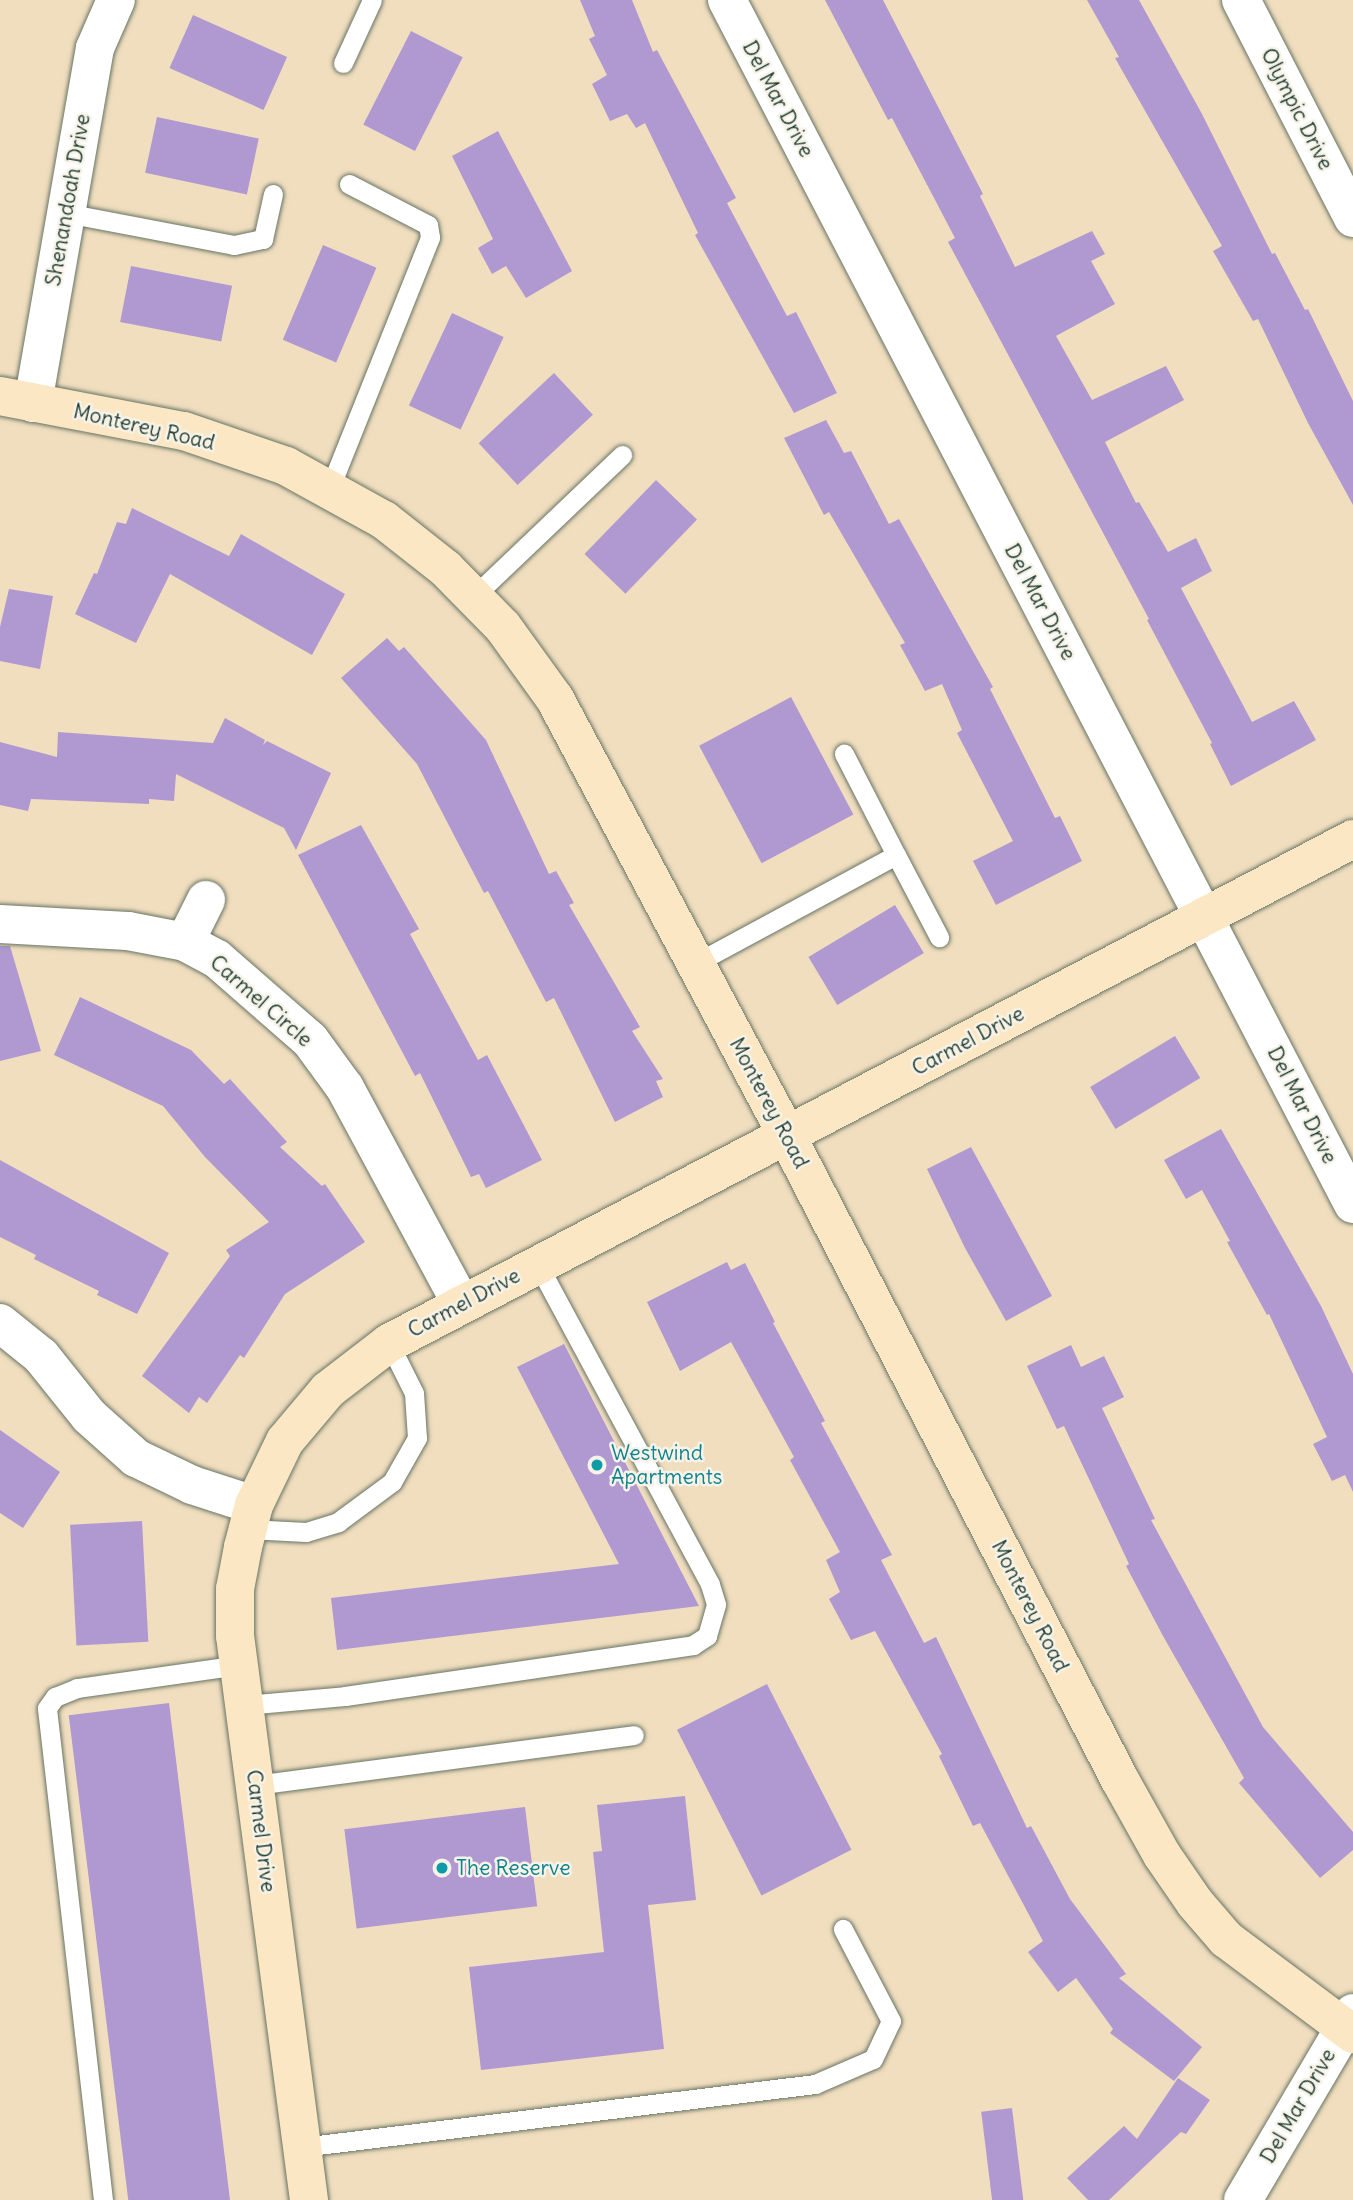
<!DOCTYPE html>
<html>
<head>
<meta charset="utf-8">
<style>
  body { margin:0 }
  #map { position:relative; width:1353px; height:2200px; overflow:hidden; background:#f1debf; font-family:Delius,sans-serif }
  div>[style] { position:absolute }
  .building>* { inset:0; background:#b099d1; transform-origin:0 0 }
  .roads { filter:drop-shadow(0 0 2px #687565) drop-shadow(0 0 2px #687565) }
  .lane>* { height:19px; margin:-9.5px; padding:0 9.5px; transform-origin:9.5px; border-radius:9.5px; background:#fff }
  .street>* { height:38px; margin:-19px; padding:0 19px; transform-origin:19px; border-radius:19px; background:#fff }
  .secondary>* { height:38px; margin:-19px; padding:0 19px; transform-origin:19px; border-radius:19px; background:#fbe7c3 }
  .dots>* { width:19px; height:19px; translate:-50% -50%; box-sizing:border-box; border:4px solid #f7f3e8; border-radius:50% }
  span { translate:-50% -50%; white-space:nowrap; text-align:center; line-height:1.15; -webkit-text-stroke:5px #f7f3e8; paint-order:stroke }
  .street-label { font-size:21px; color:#1f3d34 }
  .culture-label { font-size:21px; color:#0d838f }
  .left { translate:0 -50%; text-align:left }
</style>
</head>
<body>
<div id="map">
  <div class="building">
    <div style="clip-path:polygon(580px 0,632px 0,653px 52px,657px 50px,736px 198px,727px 203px,787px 316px,796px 312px,837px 393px,794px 413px,695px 235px,698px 233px,645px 123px,636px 128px,627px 114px,610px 121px,592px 84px,607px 75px,589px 39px,595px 36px)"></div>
    <div style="clip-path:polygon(825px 0,883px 0,983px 194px,980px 196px,1015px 267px,1092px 231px,1105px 254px,1091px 261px,1115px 304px,1056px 336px,1092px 400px,1166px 366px,1184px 400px,1105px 442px,1136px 503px,1139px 502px,1168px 552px,1196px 538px,1212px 571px,1181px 588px,1252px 722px,1294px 701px,1316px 740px,1231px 786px,1210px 744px,1212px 743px,1147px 620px,1149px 619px,948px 242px,955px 238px,892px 118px,888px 120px)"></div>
    <div style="clip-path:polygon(1087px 0,1139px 0,1202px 114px,1272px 254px,1275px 253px,1305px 310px,1308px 309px,1353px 401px,1353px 505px,1308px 423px,1258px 319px,1253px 321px,1213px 251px,1222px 246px,1115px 58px,1119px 57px)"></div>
    <div style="left:193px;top:15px;width:103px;height:58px;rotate:24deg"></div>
    <div style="left:411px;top:31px;width:58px;height:105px;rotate:27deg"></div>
    <div style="left:157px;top:117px;width:104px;height:57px;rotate:12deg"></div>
    <div style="clip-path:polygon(498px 131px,572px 271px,526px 298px,506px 266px,492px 274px,478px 248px,493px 239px,452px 156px)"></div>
    <div style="left:323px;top:245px;width:58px;height:103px;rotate:23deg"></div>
    <div style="left:131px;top:266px;width:103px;height:57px;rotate:11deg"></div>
    <div style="left:452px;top:313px;width:57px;height:102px;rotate:25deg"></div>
    <div style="left:554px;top:373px;width:57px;height:103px;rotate:47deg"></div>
    <div style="clip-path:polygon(826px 420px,844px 453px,851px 451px,889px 524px,899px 519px,993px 687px,990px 689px,1055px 818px,1060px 816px,1082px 861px,996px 905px,973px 861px,1013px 841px,957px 733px,962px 730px,942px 684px,925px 691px,900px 645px,905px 643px,829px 512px,824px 515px,784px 438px)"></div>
    <div style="left:656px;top:480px;width:57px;height:103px;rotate:44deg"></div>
    <div style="clip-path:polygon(132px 508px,229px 556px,241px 534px,345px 594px,312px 655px,170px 574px,136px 643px,75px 614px,94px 573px,97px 574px,117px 522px,126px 524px)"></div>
    <div style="clip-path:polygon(9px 589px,53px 596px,40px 669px,0 661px,0 627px)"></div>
    <div style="clip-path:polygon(387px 638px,399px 651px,404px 647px,486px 740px,549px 874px,556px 871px,574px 903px,569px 905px,640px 1027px,632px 1031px,663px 1079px,656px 1081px,663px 1097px,615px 1122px,554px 998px,546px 1002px,488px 891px,484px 893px,417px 764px,341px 678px)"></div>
    <div style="left:791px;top:697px;width:133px;height:104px;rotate:62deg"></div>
    <div style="clip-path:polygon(225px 718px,265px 740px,263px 745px,267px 741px,331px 773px,296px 850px,284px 828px,176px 774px,174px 801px,149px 799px,149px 804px,31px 799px,28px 811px,0 805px,0 742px,57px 757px,58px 732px,213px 743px)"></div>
    <div style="clip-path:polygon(361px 825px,419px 929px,410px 934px,478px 1060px,487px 1055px,542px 1160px,486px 1188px,479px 1174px,471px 1177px,420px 1073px,415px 1076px,298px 855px)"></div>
    <div style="left:895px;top:905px;width:56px;height:101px;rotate:59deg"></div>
    <div style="clip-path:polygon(0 946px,10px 946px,41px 1051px,0 1061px)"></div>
    <div style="clip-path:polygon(80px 997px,191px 1050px,224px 1084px,230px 1079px,287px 1142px,280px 1147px,322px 1186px,325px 1184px,365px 1242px,285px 1294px,244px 1358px,240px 1355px,207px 1403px,199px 1397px,189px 1413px,142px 1376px,230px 1256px,226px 1250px,269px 1222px,205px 1157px,163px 1106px,54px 1055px)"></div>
    <div style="left:1175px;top:1036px;width:49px;height:99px;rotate:59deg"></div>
    <div style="clip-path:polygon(1221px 1129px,1321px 1306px,1353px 1374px,1353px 1492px,1345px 1475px,1332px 1481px,1313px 1444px,1327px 1437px,1269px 1314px,1267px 1315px,1227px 1242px,1230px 1241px,1202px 1190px,1186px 1199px,1164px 1160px)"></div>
    <div style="clip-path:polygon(971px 1147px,1052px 1296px,1006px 1321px,965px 1248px,927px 1169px)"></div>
    <div style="clip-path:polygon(0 1160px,169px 1253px,137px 1314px,97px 1295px,99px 1291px,34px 1259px,36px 1255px,0 1237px)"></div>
    <div style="clip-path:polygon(727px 1262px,731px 1270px,745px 1263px,775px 1322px,773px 1323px,825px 1421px,821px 1423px,892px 1555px,881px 1560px,924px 1643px,936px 1637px,1027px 1828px,1031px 1826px,1070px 1899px,1126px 1974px,1119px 1978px,1202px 2047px,1174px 2081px,1110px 2033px,1113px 2029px,1076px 1978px,1058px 1992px,1028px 1952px,1043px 1941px,980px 1823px,973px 1826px,939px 1756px,942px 1754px,875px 1631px,851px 1640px,829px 1599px,840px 1592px,826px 1560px,840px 1552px,790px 1460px,794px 1457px,731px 1342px,680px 1371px,647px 1302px)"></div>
    <div style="clip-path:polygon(564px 1344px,699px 1606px,337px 1650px,331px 1598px,619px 1564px,517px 1367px)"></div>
    <div style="clip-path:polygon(1071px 1345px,1081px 1367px,1104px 1356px,1124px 1397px,1102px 1408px,1155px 1519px,1151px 1520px,1263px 1727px,1353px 1832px,1353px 1850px,1320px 1878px,1239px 1783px,1244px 1778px,1163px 1636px,1126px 1566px,1129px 1564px,1064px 1426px,1057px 1429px,1027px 1366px)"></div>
    <div style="clip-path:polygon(0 1430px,60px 1472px,23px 1528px,0 1513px)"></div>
    <div style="left:142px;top:1521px;width:121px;height:72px;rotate:87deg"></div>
    <div style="left:767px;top:1684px;width:186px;height:101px;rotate:63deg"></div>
    <div style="left:169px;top:1703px;width:501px;height:101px;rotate:83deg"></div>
    <div style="clip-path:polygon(685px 1796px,696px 1900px,648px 1905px,664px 2049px,481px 2070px,469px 1967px,604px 1952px,593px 1852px,602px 1851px,597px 1805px)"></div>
    <div style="left:525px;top:1807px;width:100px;height:182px;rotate:83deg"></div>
    <div style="clip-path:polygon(1178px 2078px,1210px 2100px,1186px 2134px,1181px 2132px,1109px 2200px,1088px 2200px,1067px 2178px,1124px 2126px,1137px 2139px)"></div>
    <div style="left:1012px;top:2108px;width:93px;height:31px;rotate:83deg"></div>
  </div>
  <div class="roads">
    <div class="lane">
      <div style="left:343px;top:63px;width:69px;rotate:-65.3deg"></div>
      <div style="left:66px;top:213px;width:171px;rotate:10.8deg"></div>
      <div style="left:234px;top:245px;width:30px;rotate:-12deg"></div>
      <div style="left:263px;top:239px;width:46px;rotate:-77.5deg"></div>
      <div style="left:329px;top:490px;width:272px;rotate:-68.2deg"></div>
      <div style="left:430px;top:237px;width:12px;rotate:-99deg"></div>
      <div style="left:428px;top:225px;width:89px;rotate:-152.6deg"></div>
      <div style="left:473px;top:597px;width:206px;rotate:-43.6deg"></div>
      <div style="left:896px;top:855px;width:93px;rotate:62.3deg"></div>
      <div style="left:696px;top:963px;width:227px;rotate:-28.4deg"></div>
      <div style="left:896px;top:855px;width:114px;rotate:-117.2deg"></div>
      <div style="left:248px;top:1529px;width:58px;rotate:3deg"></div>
      <div style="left:306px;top:1532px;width:34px;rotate:-17deg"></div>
      <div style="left:338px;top:1522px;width:67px;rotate:-36.5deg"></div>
      <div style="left:392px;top:1482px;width:51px;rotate:-60.4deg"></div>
      <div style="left:417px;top:1438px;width:45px;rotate:-93.8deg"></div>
      <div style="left:414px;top:1393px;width:56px;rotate:-116.6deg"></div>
      <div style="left:245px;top:1705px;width:100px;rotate:-5.1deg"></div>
      <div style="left:345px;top:1696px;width:352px;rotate:-8.3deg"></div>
      <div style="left:693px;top:1645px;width:17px;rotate:-33deg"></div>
      <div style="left:707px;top:1636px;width:33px;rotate:-74deg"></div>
      <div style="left:716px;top:1604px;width:21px;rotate:-107deg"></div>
      <div style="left:710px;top:1584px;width:363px;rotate:-118.3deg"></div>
      <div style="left:255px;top:1785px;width:382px;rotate:-7.5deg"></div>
      <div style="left:302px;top:2147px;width:517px;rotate:-7deg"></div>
      <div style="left:815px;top:2084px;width:63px;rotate:-23.3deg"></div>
      <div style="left:873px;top:2059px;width:42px;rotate:-64.7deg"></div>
      <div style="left:891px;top:2021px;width:104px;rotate:-117.6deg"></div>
      <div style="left:103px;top:2200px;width:495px;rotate:-96.5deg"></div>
      <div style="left:47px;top:1708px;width:14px;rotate:-54deg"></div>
      <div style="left:55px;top:1697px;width:24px;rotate:-22deg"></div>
      <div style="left:77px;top:1688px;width:164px;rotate:-8.1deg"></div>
    </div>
    <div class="street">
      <div style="left:727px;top:0;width:1357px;rotate:62.53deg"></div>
      <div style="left:1241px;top:0;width:245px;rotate:62.8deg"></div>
      <div style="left:33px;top:403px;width:360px;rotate:-80.1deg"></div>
      <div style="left:95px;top:48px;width:52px;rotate:-66.4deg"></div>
      <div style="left:0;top:924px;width:128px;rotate:3.1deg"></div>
      <div style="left:128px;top:931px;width:58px;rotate:10.9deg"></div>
      <div style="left:185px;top:942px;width:36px;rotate:28deg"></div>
      <div style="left:217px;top:959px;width:123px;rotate:41.1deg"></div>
      <div style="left:310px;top:1040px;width:59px;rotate:53.9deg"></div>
      <div style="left:345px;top:1088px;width:244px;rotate:61.7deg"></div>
      <div style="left:185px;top:942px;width:47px;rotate:-63.4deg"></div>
      <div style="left:0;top:1323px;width:53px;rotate:38.8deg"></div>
      <div style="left:41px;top:1356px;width:77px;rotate:51.3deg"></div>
      <div style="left:89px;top:1416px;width:63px;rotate:41.8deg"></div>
      <div style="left:136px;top:1458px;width:62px;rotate:25.7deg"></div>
      <div style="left:192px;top:1485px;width:65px;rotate:17.9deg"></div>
      <div style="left:1243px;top:2200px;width:217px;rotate:-59.5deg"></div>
    </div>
    <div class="secondary">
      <div style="left:0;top:396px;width:187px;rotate:10.8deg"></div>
      <div style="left:184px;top:431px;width:108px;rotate:18.9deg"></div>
      <div style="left:286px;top:466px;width:112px;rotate:28.9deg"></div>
      <div style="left:384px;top:520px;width:79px;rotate:38.3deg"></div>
      <div style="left:446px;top:569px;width:81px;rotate:45.5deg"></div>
      <div style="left:503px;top:627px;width:89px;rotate:54.2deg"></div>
      <div style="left:555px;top:699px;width:495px;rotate:62deg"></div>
      <div style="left:787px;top:1136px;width:725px;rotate:62.66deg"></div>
      <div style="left:1120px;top:1780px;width:86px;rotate:60.8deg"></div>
      <div style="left:1162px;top:1855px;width:58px;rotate:55.5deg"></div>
      <div style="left:1195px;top:1903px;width:48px;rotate:49.3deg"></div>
      <div style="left:1226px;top:1939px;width:159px;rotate:36.8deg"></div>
      <div style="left:309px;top:2200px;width:569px;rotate:-97.47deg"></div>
      <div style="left:235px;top:1636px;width:47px;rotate:-90deg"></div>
      <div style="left:235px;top:1589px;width:43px;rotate:-79.2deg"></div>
      <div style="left:243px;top:1547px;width:43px;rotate:-75.3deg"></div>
      <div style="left:254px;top:1505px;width:71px;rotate:-64.2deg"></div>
      <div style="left:285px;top:1441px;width:67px;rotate:-49.9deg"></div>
      <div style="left:328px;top:1390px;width:77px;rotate:-37.6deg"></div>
      <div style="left:389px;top:1343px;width:1088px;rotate:-27.6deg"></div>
    </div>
  </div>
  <div class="dots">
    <div style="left:597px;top:1465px;background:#0f9aa8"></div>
    <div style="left:442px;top:1868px;background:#0f9aa8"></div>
  </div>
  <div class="street-label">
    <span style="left:778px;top:99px;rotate:62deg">Del Mar Drive</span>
    <span style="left:1297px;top:109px;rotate:63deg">Olympic Drive</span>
    <span style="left:68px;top:200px;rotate:-80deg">Shenandoah Drive</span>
    <span style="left:144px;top:427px;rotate:13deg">Monterey Road</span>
    <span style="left:1040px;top:602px;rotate:62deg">Del Mar Drive</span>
    <span style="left:261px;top:1001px;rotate:41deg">Carmel Circle</span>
    <span style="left:968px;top:1041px;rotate:-28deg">Carmel Drive</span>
    <span style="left:769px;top:1103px;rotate:62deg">Monterey Road</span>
    <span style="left:1302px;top:1105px;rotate:63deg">Del Mar Drive</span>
    <span style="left:464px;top:1303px;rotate:-28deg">Carmel Drive</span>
    <span style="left:1030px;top:1606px;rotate:63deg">Monterey Road</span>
    <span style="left:261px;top:1831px;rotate:83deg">Carmel Drive</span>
    <span style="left:1298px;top:2106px;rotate:-60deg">Del Mar Drive</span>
  </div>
  <div class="culture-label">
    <span class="left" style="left:611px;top:1465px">Westwind<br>Apartments</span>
    <span class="left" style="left:456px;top:1868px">The Reserve</span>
  </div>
</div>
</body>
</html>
